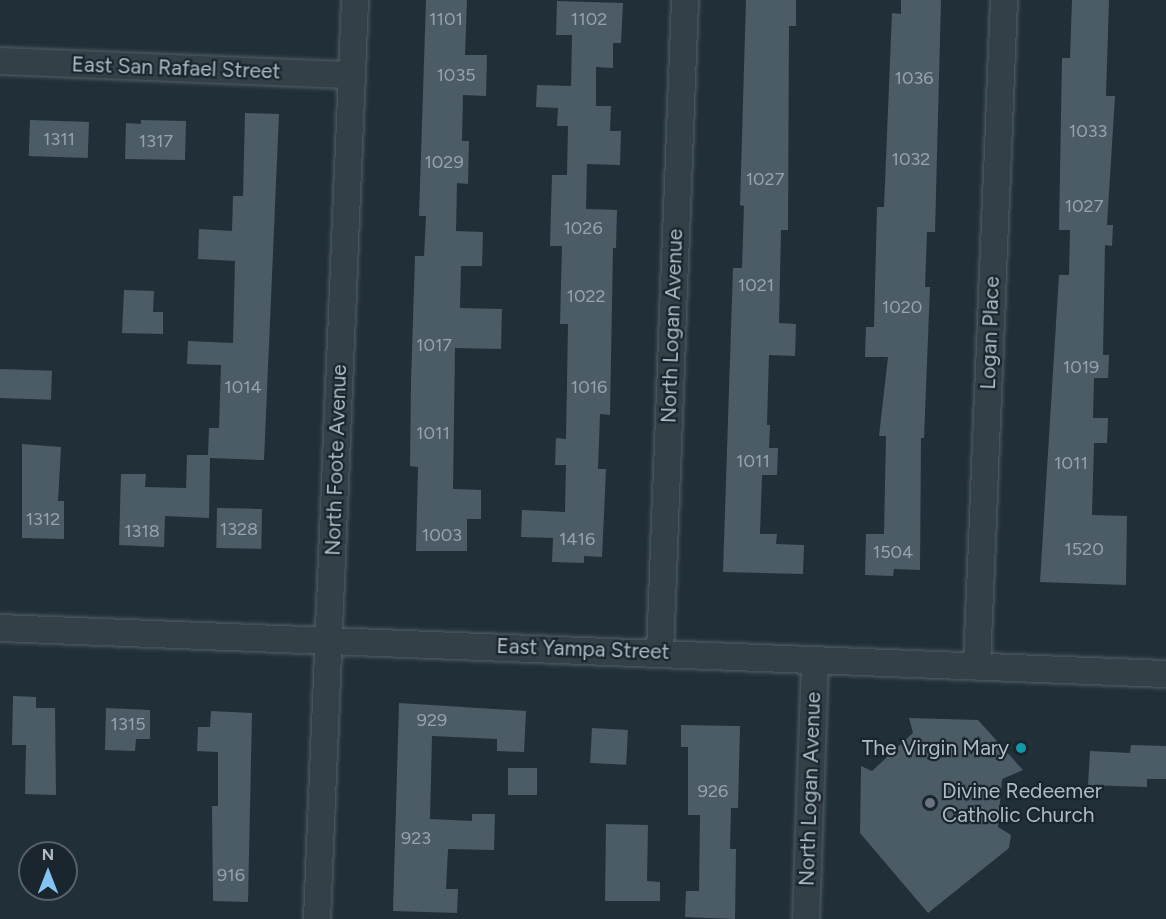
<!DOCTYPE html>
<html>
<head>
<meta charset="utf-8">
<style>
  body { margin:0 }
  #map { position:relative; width:1166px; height:919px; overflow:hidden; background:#212f38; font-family:Figtree,sans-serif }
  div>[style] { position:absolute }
  .building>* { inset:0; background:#4c5c67; transform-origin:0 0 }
  .roads { filter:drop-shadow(0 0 2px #525e66) drop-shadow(0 0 2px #525e66) }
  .minor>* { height:26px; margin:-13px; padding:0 13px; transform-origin:13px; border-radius:13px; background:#344048 }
  .dots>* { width:16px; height:16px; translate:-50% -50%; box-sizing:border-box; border:3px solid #1a252d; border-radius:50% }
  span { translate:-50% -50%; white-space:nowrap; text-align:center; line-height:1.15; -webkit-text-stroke:4.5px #1a252d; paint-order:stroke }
  .number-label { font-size:18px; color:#96a3ae }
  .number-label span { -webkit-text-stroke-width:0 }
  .street-label { font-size:21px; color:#afbbc5 }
  .poi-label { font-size:21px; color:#afbbc5 }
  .right { translate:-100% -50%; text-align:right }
  .left { translate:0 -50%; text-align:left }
  .north { position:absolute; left:18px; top:841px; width:60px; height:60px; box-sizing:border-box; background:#1a252d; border:2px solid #56616a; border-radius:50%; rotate:0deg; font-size:16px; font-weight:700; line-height:24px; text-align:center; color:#afbbc5 }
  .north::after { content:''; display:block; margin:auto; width:21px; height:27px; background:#83c4f5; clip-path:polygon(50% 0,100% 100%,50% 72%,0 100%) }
</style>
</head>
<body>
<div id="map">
  <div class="building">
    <div style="clip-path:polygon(426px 0,467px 0,465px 55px,487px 55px,486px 96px,463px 95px,462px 141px,469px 141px,468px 184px,457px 183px,456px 231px,483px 232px,482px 266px,461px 266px,460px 308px,502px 309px,501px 349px,455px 348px,453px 489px,481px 490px,481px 519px,467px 519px,467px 551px,416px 551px,418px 467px,410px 466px,411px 382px,415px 256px,424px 256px,426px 216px,419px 216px)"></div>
    <div style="clip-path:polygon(746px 0,796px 0,796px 26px,789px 26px,788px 230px,781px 230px,779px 323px,796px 324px,795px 356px,769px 355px,767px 425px,770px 425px,769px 448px,778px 448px,777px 475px,762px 475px,760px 534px,777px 534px,776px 544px,804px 545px,803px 574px,723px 572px,733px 268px,742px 268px,744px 206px,740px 205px)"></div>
    <div style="clip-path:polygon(901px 0,941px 0,935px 232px,927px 232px,925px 287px,930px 287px,924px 438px,921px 438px,920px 570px,894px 569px,893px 576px,865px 575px,866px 534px,884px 534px,886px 436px,879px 436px,888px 357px,865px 357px,866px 327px,874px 327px,877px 207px,884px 207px,892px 13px,901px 14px)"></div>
    <div style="clip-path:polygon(1072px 0,1109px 0,1106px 96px,1115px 96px,1107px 225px,1113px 225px,1112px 246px,1105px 245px,1103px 355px,1109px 355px,1108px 378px,1094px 378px,1093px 418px,1108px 418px,1107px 443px,1094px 443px,1092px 515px,1127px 516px,1126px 585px,1040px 582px,1059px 275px,1069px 275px,1070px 230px,1059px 230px,1062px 58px,1070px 58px)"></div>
    <div style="clip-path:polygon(557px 1px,623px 3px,621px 43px,613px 43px,613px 68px,596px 67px,596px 106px,611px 106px,610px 131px,621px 131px,620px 165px,587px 164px,586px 209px,617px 210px,616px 248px,613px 248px,610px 415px,600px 414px,598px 469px,606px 469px,602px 557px,584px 556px,584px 563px,552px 562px,553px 538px,521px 537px,522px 510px,565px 512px,566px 465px,555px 465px,556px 438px,566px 439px,568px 324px,560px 324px,562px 246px,550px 246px,552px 175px,567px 175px,568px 126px,557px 126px,558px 108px,536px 107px,537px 85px,571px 86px,572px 35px,556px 35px)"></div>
    <div style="clip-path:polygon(245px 113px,279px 114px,264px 460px,210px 458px,209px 518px,165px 516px,164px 547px,119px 545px,121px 474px,146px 474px,145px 487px,186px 488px,187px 455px,208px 455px,209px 428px,219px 428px,221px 365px,187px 364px,188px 341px,233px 343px,235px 261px,198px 259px,199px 229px,232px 231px,233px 196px,243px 196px)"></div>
    <div style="left:30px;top:120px;width:59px;height:36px;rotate:2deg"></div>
    <div style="clip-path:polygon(141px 120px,186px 121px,185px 160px,125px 159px,126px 123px,141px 124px)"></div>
    <div style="clip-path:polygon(124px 290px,154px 291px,153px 312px,163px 312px,163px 334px,122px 333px)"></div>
    <div style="left:0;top:369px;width:52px;height:29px;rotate:2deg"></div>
    <div style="clip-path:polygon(22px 444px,61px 447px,58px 501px,64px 501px,64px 539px,22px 538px)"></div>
    <div style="left:217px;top:508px;width:45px;height:40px;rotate:1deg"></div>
    <div style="clip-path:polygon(13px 696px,36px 697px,36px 708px,55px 708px,56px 795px,25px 794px,26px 745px,12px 745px)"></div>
    <div style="clip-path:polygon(399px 703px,526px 711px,524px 752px,497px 751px,497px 739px,432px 736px,430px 819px,472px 821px,472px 814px,495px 814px,494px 850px,448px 849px,446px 889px,458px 889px,457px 913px,393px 911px)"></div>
    <div style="clip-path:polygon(106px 708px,150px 710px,150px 739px,136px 739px,135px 751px,105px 750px)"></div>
    <div style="clip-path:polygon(211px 711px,252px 713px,248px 902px,213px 901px,212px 806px,218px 806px,218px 752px,197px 751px,198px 727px,210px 727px)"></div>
    <div style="clip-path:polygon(909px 718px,978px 720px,1023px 770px,1002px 779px,998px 827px,1011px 835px,1009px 848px,928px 913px,860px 833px,861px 766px,872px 771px,913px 733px)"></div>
    <div style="clip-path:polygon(681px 725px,740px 726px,738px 808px,731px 808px,730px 849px,736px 849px,735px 919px,685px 917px,686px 891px,699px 891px,700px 815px,688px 815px,688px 747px,681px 747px)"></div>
    <div style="left:592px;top:728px;width:36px;height:35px;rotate:3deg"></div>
    <div style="clip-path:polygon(1131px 745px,1166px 746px,1166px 779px,1147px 779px,1147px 787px,1088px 785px,1090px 751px,1130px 753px)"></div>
    <div style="left:508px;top:768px;width:29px;height:27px"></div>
    <div style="clip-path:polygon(606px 824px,648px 825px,647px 881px,660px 882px,660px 901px,605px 901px)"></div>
  </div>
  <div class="roads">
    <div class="minor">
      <div style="left:0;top:61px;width:352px;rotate:2.3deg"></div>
      <div style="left:0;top:628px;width:1167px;rotate:2.26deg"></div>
      <div style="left:660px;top:652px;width:652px;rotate:-87.8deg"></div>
      <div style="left:977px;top:665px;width:666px;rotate:-87.67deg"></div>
      <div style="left:317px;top:919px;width:920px;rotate:-87.63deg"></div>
      <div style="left:806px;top:919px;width:259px;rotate:-88deg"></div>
    </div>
  </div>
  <div class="dots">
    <div style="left:1021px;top:748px;background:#0f9aa8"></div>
    <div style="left:930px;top:803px;background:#6b7280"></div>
  </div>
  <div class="number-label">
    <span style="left:446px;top:19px">1101</span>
    <span style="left:589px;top:19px">1102</span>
    <span style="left:456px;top:75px">1035</span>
    <span style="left:914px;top:78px">1036</span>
    <span style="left:1088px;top:131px">1033</span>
    <span style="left:59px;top:139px">1311</span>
    <span style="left:156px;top:141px">1317</span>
    <span style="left:911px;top:159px">1032</span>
    <span style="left:444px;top:162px">1029</span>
    <span style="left:765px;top:179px">1027</span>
    <span style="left:1084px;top:206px">1027</span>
    <span style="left:583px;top:228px">1026</span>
    <span style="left:756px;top:285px">1021</span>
    <span style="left:586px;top:296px">1022</span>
    <span style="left:902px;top:307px">1020</span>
    <span style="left:434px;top:345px">1017</span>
    <span style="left:1081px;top:367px">1019</span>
    <span style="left:243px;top:387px">1014</span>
    <span style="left:589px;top:387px">1016</span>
    <span style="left:433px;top:433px">1011</span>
    <span style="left:753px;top:461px">1011</span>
    <span style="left:1071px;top:463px">1011</span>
    <span style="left:43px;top:519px">1312</span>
    <span style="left:239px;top:529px">1328</span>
    <span style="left:142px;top:531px">1318</span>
    <span style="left:442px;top:535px">1003</span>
    <span style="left:577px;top:539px">1416</span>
    <span style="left:1084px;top:549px">1520</span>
    <span style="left:893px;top:552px">1504</span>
    <span style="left:432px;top:720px">929</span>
    <span style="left:128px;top:724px">1315</span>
    <span style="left:713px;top:791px">926</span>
    <span style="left:416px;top:838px">923</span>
    <span style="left:231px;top:875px">916</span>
  </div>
  <div class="street-label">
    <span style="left:176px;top:68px;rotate:2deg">East San Rafael Street</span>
    <span style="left:672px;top:326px;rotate:-88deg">North Logan Avenue</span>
    <span style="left:990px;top:333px;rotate:-88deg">Logan Place</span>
    <span style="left:336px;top:460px;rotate:-88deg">North Foote Avenue</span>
    <span style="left:583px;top:649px;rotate:2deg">East Yampa Street</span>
    <span style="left:810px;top:789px;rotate:-88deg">North Logan Avenue</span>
  </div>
  <div class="poi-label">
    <span class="right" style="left:1009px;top:748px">The Virgin Mary</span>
    <span class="left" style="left:942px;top:803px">Divine Redeemer<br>Catholic Church</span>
  </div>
  <div class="north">N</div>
</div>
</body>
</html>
